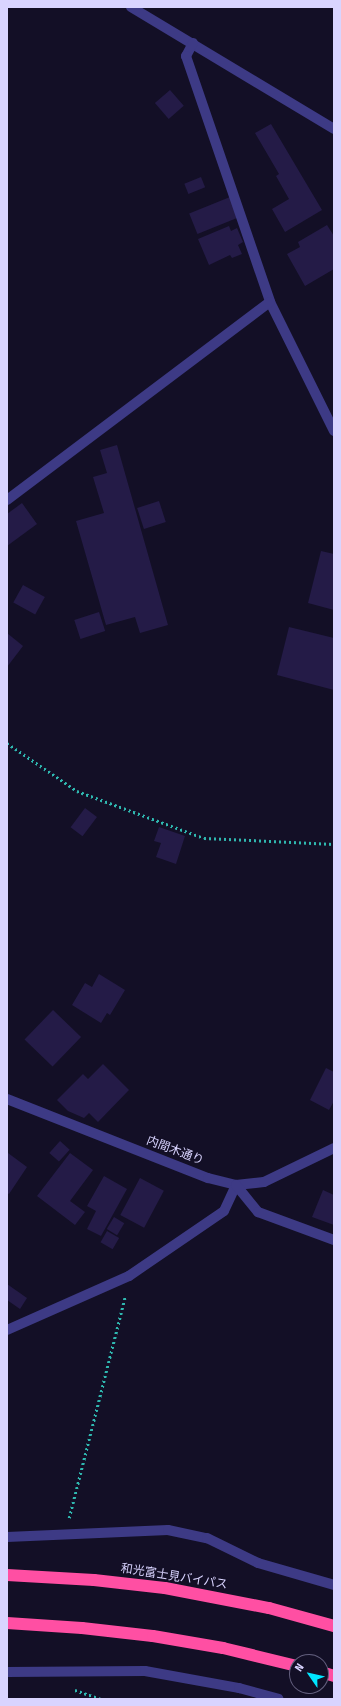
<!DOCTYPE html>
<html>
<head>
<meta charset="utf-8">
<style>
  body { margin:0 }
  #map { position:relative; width:341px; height:1706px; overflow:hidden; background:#130f26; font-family:"Fira Sans Condensed","Noto Sans JP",sans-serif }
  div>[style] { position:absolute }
  .building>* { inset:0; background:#241b47; transform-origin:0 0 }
  .path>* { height:2.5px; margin-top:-1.25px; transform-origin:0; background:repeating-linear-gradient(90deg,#2fb8b0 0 2px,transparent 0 5px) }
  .minor>* { height:10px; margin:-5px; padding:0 5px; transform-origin:5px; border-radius:5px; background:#3d3a85 }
  .highway>* { height:12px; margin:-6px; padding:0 6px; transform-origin:6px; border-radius:6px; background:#ff4fa3 }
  span { translate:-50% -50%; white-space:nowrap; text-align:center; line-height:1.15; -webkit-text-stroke:3px #130f26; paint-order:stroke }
  .street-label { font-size:12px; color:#d9d4ff }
  .frame { position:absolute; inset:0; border:8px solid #d9d4ff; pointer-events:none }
  .north { position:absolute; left:289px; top:1654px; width:40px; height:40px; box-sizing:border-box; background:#130f26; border:1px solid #625e7d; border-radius:50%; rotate:304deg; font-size:11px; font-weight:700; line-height:16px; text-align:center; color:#d9d4ff }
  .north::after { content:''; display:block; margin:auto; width:14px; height:18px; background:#00e5ff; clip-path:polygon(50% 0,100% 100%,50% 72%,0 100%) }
</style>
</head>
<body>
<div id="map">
  <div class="building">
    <div style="left:170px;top:90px;width:21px;height:20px;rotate:49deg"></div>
    <div style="clip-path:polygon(271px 124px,322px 210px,285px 232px,272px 209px,289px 199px,276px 176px,279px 174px,255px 133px)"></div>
    <div style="left:201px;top:177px;width:11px;height:18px;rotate:68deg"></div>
    <div style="left:230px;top:197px;width:22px;height:44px;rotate:68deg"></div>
    <div style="clip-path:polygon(327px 225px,334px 236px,334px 269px,305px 286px,287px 254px,300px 247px,298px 242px)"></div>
    <div style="clip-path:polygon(229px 226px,231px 231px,237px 228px,243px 242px,238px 245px,242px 254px,232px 258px,230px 255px,209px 265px,198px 239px)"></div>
    <div style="clip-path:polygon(117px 445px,168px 625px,140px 633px,135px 617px,106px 625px,76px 521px,104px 513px,93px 477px,107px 473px,100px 450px)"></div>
    <div style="left:159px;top:501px;width:22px;height:23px;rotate:72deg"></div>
    <div style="clip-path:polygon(22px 503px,37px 524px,7px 546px,7px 514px)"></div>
    <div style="clip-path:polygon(321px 551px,334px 554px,334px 610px,308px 603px)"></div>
    <div style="left:23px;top:585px;width:25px;height:20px;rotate:29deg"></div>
    <div style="left:99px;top:612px;width:20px;height:26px;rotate:72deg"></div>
    <div style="clip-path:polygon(289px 627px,334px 638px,334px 690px,277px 675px)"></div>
    <div style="clip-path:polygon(7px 633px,23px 646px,7px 667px)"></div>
    <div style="left:85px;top:808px;width:15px;height:24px;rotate:37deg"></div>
    <div style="clip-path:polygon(159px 827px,185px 836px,176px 864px,156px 857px,161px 843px,154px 841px)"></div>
    <div style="clip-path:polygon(99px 974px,125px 990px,110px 1015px,107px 1013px,101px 1023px,72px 1005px,85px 983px,92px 987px)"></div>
    <div style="left:53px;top:1010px;width:39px;height:41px;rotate:44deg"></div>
    <div style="clip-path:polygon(103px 1064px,129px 1090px,98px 1122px,89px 1113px,84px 1118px,68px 1111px,57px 1100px,83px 1074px,88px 1079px)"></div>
    <div style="clip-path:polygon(326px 1068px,334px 1072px,334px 1101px,329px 1110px,310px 1100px)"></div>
    <div style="left:60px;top:1141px;width:13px;height:16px;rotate:42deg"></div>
    <div style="clip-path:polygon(8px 1153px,27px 1167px,9px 1194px,7px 1193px)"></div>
    <div style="clip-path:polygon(70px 1153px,93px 1170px,70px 1201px,85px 1212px,75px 1225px,37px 1196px)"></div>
    <div style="clip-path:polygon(104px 1176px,127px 1189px,101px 1236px,87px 1229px,96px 1211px,87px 1206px)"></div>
    <div style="left:140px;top:1178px;width:27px;height:42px;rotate:28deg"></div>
    <div style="clip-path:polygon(323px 1190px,334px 1195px,334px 1225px,312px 1217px)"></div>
    <div style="left:114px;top:1217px;width:12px;height:14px;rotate:31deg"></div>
    <div style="left:107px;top:1231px;width:14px;height:13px;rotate:30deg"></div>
    <div style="clip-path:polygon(7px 1284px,27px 1298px,20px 1309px,7px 1300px)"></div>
  </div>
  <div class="path">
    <div style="left:7px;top:743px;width:85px;rotate:34.4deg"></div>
    <div style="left:77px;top:791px;width:135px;rotate:20.3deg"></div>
    <div style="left:204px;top:838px;width:130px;rotate:2.6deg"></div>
    <div style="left:69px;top:1518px;width:229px;rotate:-75.8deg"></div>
    <div style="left:75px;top:1690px;width:28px;rotate:19deg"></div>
  </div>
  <div class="minor">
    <div style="left:131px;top:7px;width:237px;rotate:31deg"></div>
    <div style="left:193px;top:43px;width:15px;rotate:118deg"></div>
    <div style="left:186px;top:56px;width:260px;rotate:71.1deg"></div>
    <div style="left:270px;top:302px;width:144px;rotate:63.6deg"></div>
    <div style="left:7px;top:500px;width:329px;rotate:-37deg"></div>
    <div style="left:7px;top:1099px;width:216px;rotate:21.5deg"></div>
    <div style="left:208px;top:1178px;width:29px;rotate:14deg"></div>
    <div style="left:236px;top:1185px;width:28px;rotate:-6deg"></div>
    <div style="left:264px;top:1182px;width:78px;rotate:-25.9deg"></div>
    <div style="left:7px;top:1330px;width:133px;rotate:-23.9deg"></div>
    <div style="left:129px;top:1276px;width:115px;rotate:-34.4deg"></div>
    <div style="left:224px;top:1211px;width:29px;rotate:-65deg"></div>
    <div style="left:236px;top:1185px;width:35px;rotate:51deg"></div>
    <div style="left:258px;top:1212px;width:81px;rotate:20.2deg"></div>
    <div style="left:7px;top:1537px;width:161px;rotate:-2.5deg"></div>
    <div style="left:168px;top:1530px;width:40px;rotate:12deg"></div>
    <div style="left:207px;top:1538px;width:57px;rotate:26.1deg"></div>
    <div style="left:258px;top:1563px;width:79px;rotate:16.1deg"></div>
    <div style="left:7px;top:1672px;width:138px;rotate:-0.4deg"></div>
    <div style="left:145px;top:1671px;width:96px;rotate:10.3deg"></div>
    <div style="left:239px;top:1688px;width:41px;rotate:15.4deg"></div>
  </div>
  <div class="highway">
    <div style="left:7px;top:1575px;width:87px;rotate:3.3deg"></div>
    <div style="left:94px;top:1580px;width:71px;rotate:6.4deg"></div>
    <div style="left:165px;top:1588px;width:106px;rotate:10.9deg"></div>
    <div style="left:269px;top:1608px;width:67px;rotate:15.5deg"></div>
    <div style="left:7px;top:1623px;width:75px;rotate:3.8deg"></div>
    <div style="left:82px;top:1628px;width:71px;rotate:6.4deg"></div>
    <div style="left:153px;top:1636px;width:71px;rotate:9.7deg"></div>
    <div style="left:223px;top:1648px;width:76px;rotate:13.7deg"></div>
    <div style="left:321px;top:1672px;width:14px;rotate:17deg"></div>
  </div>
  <div class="street-label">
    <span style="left:175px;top:1151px;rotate:21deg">内間木通り</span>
    <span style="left:174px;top:1577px;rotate:9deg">和光富士見バイパス</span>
  </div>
  <div class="frame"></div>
  <div class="north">N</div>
</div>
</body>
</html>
